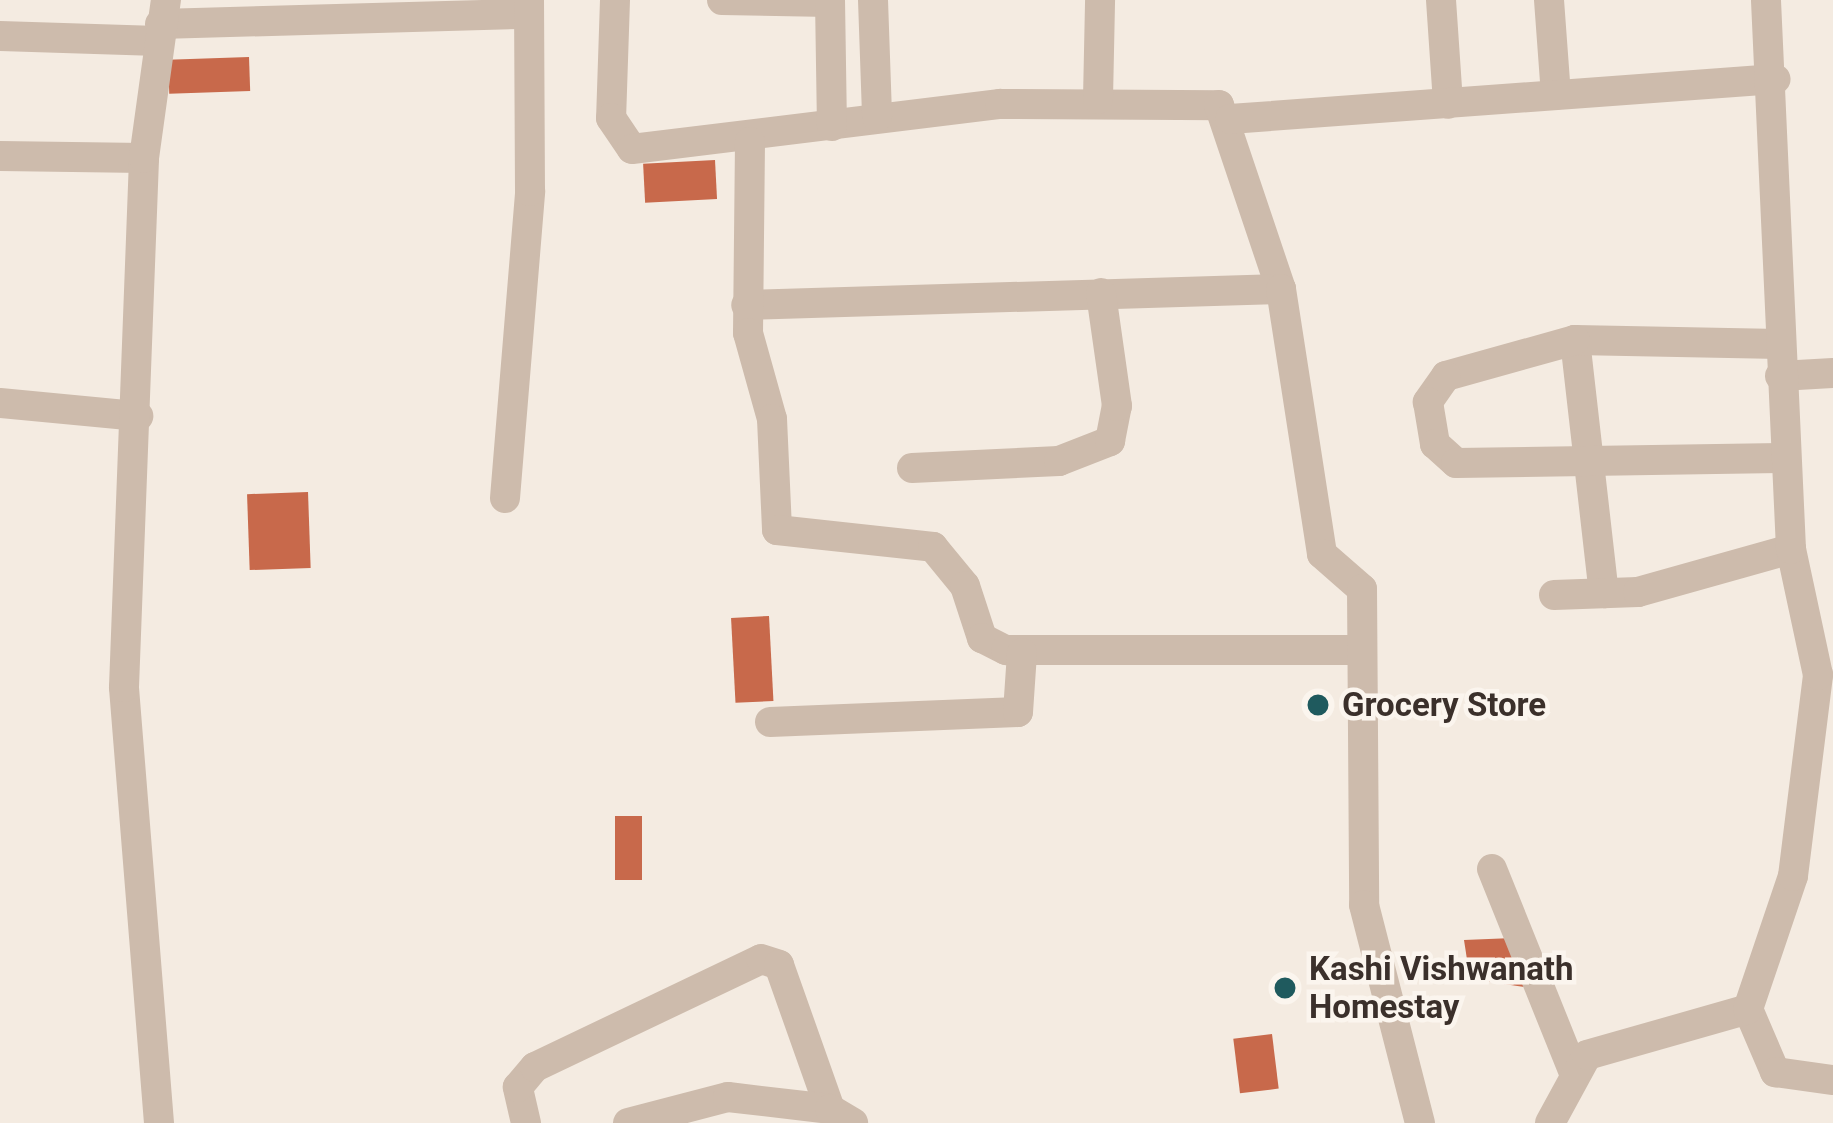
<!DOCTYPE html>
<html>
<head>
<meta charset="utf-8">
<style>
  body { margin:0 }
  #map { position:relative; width:1833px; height:1123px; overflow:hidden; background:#f4ebe1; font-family:Roboto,sans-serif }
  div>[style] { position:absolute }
  .building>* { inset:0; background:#c8694b; transform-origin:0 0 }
  .minor>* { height:30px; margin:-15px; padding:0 15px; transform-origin:15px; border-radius:15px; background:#cdbbac }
  .dots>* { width:33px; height:33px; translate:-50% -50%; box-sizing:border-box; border:6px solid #fbf5ee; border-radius:50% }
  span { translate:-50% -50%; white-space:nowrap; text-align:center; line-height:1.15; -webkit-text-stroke:9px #fbf5ee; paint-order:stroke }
  .poi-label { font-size:33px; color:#3b302b; font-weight:700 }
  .left { translate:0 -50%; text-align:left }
</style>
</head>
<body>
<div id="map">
  <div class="building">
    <div style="left:249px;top:57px;width:34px;height:81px;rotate:88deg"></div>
    <div style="left:715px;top:160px;width:39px;height:72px;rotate:87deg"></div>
    <div style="left:308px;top:492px;width:76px;height:61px;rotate:88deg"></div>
    <div style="left:769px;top:616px;width:85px;height:38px;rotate:87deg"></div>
    <div style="left:615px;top:816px;width:27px;height:64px"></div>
    <div style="clip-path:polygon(1513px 938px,1531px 988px,1470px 979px,1464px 940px)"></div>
    <div style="left:1272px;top:1034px;width:55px;height:39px;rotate:83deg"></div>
  </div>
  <div class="minor">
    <div style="left:615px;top:0;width:118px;rotate:91.9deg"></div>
    <div style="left:611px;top:118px;width:37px;rotate:56deg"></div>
    <div style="left:632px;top:149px;width:371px;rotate:-7deg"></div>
    <div style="left:1000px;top:104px;width:219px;rotate:0.3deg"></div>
    <div style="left:1219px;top:105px;width:194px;rotate:71.4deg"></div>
    <div style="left:1281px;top:289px;width:535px;rotate:178.29deg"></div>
    <div style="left:722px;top:0;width:108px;rotate:1.1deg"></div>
    <div style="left:830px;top:0;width:126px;rotate:89.1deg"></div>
    <div style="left:873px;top:0;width:117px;rotate:88deg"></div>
    <div style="left:1441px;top:0;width:104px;rotate:86.1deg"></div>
    <div style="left:1549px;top:0;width:95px;rotate:85.8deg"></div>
    <div style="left:160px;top:24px;width:369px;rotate:-1.6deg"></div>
    <div style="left:0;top:36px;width:158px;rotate:1.8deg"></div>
    <div style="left:1098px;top:99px;width:99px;rotate:-88.8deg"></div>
    <div style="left:1230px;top:119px;width:547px;rotate:-4.19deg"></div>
    <div style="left:750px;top:142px;width:191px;rotate:90.6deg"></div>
    <div style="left:748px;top:333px;width:89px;rotate:74.4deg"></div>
    <div style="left:772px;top:419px;width:111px;rotate:87.4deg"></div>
    <div style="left:777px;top:530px;width:157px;rotate:6.2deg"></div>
    <div style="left:933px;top:547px;width:50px;rotate:50.6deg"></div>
    <div style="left:965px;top:586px;width:55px;rotate:71.9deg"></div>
    <div style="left:982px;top:638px;width:27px;rotate:27deg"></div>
    <div style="left:1006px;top:650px;width:351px"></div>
    <div style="left:0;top:156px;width:144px;rotate:0.8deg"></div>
    <div style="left:1281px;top:289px;width:268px;rotate:81.2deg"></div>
    <div style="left:1322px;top:554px;width:53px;rotate:41.2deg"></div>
    <div style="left:1362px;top:589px;width:316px;rotate:89.6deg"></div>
    <div style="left:1364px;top:905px;width:225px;rotate:75.6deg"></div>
    <div style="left:1575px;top:340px;width:255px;rotate:83.5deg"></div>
    <div style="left:1780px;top:344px;width:205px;rotate:-178.9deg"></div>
    <div style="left:1575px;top:340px;width:134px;rotate:164.4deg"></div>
    <div style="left:1446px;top:376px;width:32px;rotate:125deg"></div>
    <div style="left:1428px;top:402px;width:43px;rotate:80.5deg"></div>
    <div style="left:1435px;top:444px;width:28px;rotate:42deg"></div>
    <div style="left:1456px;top:463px;width:329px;rotate:-0.9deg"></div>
    <div style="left:1780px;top:376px;width:53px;rotate:-3.2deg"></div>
    <div style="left:0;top:403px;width:139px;rotate:5.4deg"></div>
    <div style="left:912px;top:468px;width:147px;rotate:-2.7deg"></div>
    <div style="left:1059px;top:461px;width:55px;rotate:-21.4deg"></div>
    <div style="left:1110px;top:441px;width:36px;rotate:-79deg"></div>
    <div style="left:1117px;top:406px;width:114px;rotate:-98.1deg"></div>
    <div style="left:505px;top:498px;width:308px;rotate:-85.3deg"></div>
    <div style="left:530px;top:191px;width:191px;rotate:-90.3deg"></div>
    <div style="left:1554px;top:595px;width:84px;rotate:-2deg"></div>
    <div style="left:1638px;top:592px;width:159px;rotate:-15.7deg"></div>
    <div style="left:770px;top:722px;width:248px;rotate:-2.3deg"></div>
    <div style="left:1018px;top:712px;width:59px;rotate:-86.1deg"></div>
    <div style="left:1492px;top:869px;width:218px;rotate:68.1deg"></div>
    <div style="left:1748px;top:1009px;width:69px;rotate:66.8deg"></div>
    <div style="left:1775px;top:1072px;width:59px;rotate:7.9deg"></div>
    <div style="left:159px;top:1123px;width:437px;rotate:-94.6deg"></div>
    <div style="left:124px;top:687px;width:529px;rotate:-87.83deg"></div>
    <div style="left:144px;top:158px;width:160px;rotate:-82.1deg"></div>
    <div style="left:526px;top:1123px;width:37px;rotate:-103deg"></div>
    <div style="left:518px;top:1087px;width:26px;rotate:-50deg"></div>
    <div style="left:535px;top:1067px;width:250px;rotate:-25.5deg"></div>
    <div style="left:761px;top:959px;width:19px;rotate:18deg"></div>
    <div style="left:779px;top:965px;width:153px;rotate:70.5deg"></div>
    <div style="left:628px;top:1123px;width:103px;rotate:-14.6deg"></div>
    <div style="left:728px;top:1097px;width:103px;rotate:6.7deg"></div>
    <div style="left:830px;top:1109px;width:27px;rotate:31deg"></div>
    <div style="left:1550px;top:1123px;width:77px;rotate:-61.4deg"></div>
    <div style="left:1587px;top:1055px;width:167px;rotate:-15.9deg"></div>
    <div style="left:1748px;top:1009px;width:140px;rotate:-71.3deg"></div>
    <div style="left:1793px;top:876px;width:203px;rotate:-82.9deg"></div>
    <div style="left:1818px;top:675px;width:129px;rotate:-102.1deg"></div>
    <div style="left:1791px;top:549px;width:550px;rotate:-92.61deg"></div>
  </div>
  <div class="dots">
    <div style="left:1318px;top:705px;background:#1f5a5e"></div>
    <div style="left:1285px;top:988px;background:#1f5a5e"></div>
  </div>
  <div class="poi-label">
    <span class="left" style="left:1342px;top:705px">Grocery Store</span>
    <span class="left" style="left:1309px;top:988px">Kashi Vishwanath<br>Homestay</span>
  </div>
</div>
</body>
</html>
